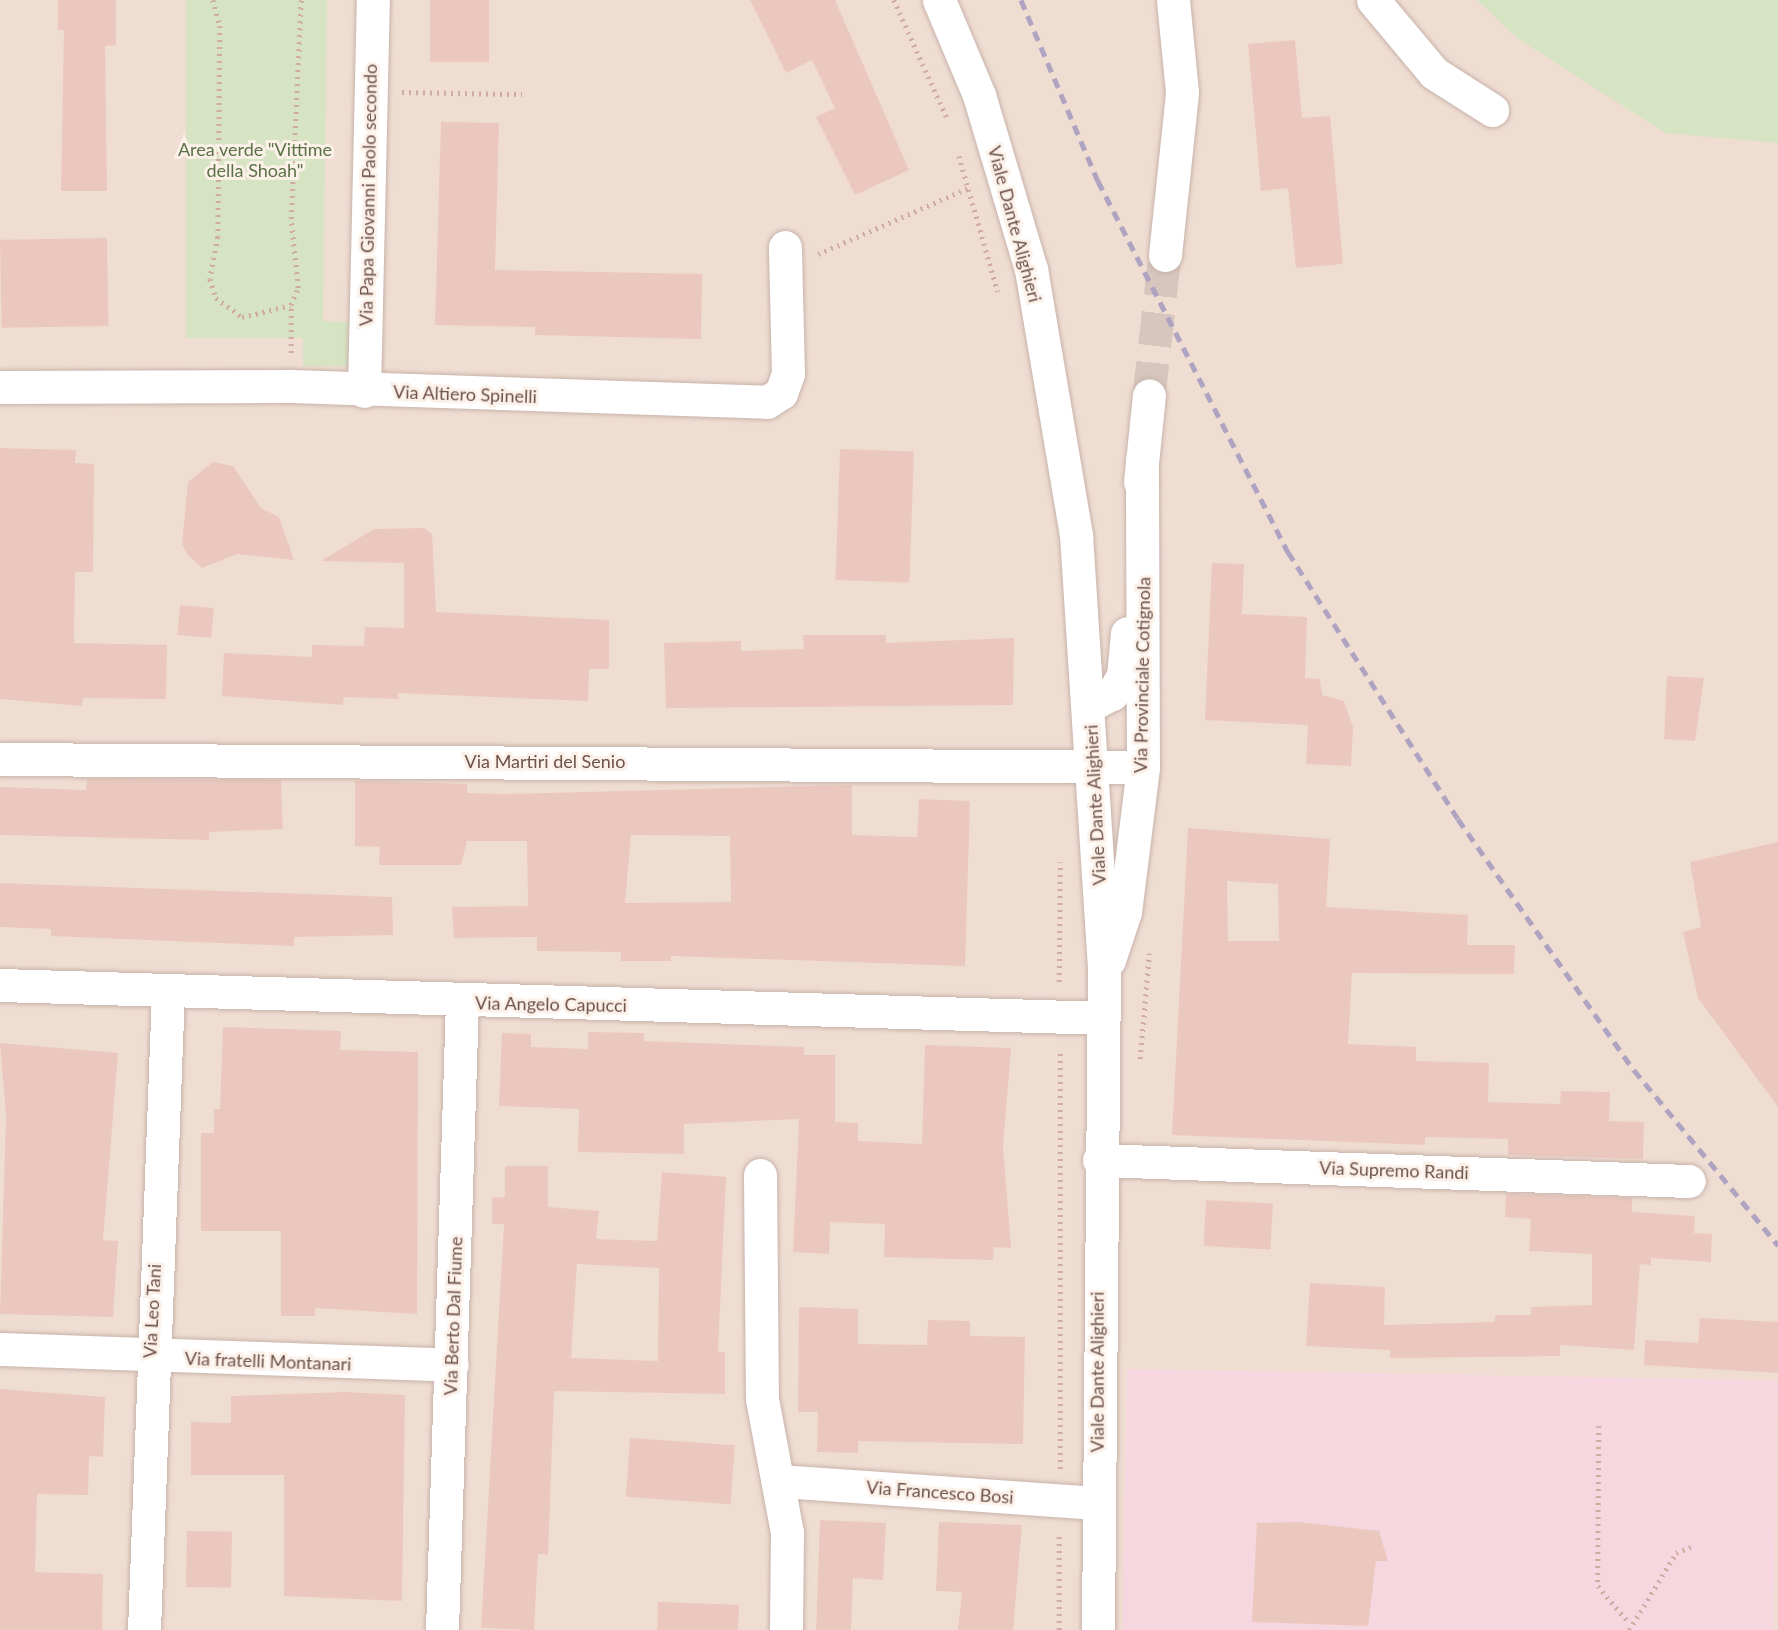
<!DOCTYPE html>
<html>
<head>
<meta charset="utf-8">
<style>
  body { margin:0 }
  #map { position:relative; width:1778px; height:1630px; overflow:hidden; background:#f9ece3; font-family:Lato,sans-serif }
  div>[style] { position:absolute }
  .residential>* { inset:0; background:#f0ddd2; transform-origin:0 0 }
  .medical>* { inset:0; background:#f6d7e0; transform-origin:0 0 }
  .green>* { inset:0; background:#d6e4c3 }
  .building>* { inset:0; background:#ebc8be; transform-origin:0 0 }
  .minor-tunnel>* { height:33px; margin-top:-16.5px; transform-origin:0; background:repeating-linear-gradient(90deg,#d6c6bd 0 33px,transparent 0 50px) }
  .path>* { height:4.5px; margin-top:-2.25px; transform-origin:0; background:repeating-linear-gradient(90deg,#cfaba1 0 2px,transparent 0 7px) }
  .roads { filter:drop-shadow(0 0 2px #c8b3ab) drop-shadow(0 0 2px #c8b3ab) }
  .minor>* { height:33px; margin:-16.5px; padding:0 16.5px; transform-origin:16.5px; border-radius:16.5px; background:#fff }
  .rail>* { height:5px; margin-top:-2.5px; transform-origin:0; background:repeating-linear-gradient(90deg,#aea3c0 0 10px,transparent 0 17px) }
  span { translate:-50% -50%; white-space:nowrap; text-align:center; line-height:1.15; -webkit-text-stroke:6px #fcf1e8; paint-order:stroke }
  .park-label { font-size:18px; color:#5b7246 }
  .street-label { font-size:18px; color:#6e524c }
</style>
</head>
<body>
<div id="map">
  <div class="residential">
    <div style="left:0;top:0;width:1778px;height:1630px"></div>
  </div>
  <div class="medical">
    <div style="left:1127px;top:1369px;width:651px;height:261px;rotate:1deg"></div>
  </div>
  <div class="green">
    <div style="clip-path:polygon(186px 0,327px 0,323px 321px,350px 322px,349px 366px,303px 366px,303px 338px,186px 338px)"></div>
    <div style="clip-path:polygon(1477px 0,1778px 0,1778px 143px,1665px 133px,1517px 38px)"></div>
  </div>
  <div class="building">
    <div style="clip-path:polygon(58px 0,116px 0,116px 45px,105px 46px,107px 191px,61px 191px,64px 30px,58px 30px)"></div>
    <div style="left:430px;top:0;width:59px;height:62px"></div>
    <div style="clip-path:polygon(750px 0,835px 0,909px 170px,855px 195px,816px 117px,835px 108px,812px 60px,786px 73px)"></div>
    <div style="clip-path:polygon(1295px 40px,1302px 118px,1330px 116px,1343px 264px,1296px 268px,1288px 188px,1261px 191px,1248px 44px)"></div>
    <div style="clip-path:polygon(441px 122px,499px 123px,495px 270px,702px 274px,701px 339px,535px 335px,535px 327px,435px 325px)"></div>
    <div style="left:107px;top:238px;width:88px;height:107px;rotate:89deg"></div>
    <div style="clip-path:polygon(0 448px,76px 450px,75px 463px,94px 464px,93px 572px,75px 572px,74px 643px,167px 645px,166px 699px,83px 698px,82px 706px,0 699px)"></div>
    <div style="left:840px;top:449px;width:74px;height:131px;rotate:2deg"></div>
    <div style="clip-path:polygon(213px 462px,233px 466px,261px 508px,279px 517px,294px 560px,237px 554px,202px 568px,188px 555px,182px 544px,188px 482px)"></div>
    <div style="clip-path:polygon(424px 528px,432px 534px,436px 612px,609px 620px,609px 669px,589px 669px,588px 701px,398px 693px,398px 699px,344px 697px,343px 705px,222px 696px,224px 653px,312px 657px,312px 645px,364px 646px,365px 627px,404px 628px,404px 563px,321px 561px,374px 529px)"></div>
    <div style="clip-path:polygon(1212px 563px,1244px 564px,1242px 614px,1307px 617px,1305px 678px,1320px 679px,1322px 695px,1344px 701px,1353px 727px,1351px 766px,1306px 764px,1308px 725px,1205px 720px)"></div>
    <div style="left:180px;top:605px;width:34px;height:30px;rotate:5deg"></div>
    <div style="clip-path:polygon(803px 635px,886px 635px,886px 643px,1014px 638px,1013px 705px,666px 708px,664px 643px,741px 641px,741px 651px,804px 649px)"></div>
    <div style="clip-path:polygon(1667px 676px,1704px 678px,1695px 741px,1664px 739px)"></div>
    <div style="clip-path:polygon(87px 779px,281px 780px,283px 829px,209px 832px,209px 840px,0 835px,0 787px,86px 790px)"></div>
    <div style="clip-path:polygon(evenodd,355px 781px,467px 784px,467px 793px,505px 794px,852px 785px,852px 835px,917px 837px,919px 799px,970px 801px,965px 966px,671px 956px,671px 961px,621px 961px,621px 952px,537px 951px,537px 937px,454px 938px,452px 907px,528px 906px,527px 841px,467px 841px,461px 865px,379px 865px,380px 847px,355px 846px,355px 781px,631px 835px,730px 836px,731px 902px,625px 903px,631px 835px)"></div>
    <div style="clip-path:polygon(evenodd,1188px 828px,1330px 839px,1326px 907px,1468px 915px,1467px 945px,1515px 945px,1514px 974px,1352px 973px,1348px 1044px,1416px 1047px,1416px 1061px,1489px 1063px,1488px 1102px,1560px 1104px,1561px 1091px,1610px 1092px,1609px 1121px,1644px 1122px,1643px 1159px,1508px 1155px,1508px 1139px,1425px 1137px,1425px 1145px,1172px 1135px,1188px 828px,1227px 881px,1278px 884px,1279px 941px,1228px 941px,1227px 881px)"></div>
    <div style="clip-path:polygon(1778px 842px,1778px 1107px,1698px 998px,1683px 932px,1701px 927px,1690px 862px)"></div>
    <div style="clip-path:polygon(0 883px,392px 897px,393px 935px,294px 937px,294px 946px,51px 936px,51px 929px,0 927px)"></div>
    <div style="clip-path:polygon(223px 1027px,341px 1031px,340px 1050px,418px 1052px,417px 1314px,315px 1308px,315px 1316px,281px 1316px,281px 1231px,201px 1231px,201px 1133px,214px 1133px,214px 1109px,220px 1109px)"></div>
    <div style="clip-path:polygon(588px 1032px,644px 1033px,644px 1041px,804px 1047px,804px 1055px,835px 1055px,835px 1122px,858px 1123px,858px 1141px,922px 1144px,925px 1045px,1011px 1048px,1003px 1146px,1011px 1248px,994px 1247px,993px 1260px,884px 1257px,885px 1224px,830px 1222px,829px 1254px,793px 1252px,799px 1119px,684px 1124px,684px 1154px,578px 1152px,579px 1109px,499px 1106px,502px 1033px,531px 1034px,531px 1047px,588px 1049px)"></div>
    <div style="clip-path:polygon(0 1043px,118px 1053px,103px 1240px,118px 1241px,113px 1317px,0 1314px,6px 1116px)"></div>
    <div style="clip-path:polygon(evenodd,505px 1166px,548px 1166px,548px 1207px,599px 1211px,596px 1239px,657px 1241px,662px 1172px,726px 1177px,718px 1352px,725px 1352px,725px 1394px,554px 1391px,548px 1555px,538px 1554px,534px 1630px,481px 1628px,504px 1224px,492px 1224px,492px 1198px,505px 1197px,505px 1166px,577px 1264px,659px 1268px,658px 1361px,571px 1358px,577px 1264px)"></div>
    <div style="clip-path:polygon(1506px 1194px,1632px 1198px,1632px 1212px,1695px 1216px,1694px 1233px,1712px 1234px,1711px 1262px,1651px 1258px,1651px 1265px,1640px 1264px,1634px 1350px,1560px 1345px,1560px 1356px,1390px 1358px,1390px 1350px,1306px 1346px,1310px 1283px,1385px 1287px,1384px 1325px,1495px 1322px,1495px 1315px,1531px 1315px,1531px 1307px,1592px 1305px,1592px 1254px,1529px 1251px,1531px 1219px,1505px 1217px)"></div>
    <div style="left:1206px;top:1200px;width:67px;height:46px;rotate:3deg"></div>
    <div style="clip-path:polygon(799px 1307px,858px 1309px,858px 1344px,927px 1345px,928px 1320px,970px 1321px,970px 1336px,1025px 1337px,1023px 1444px,858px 1441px,858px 1453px,817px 1452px,818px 1412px,798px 1412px)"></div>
    <div style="clip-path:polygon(1700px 1318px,1778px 1322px,1778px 1373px,1644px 1365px,1645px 1340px,1698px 1343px)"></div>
    <div style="clip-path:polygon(0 1389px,105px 1397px,103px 1457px,89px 1456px,88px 1495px,37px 1494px,35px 1572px,103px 1574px,102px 1630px,0 1630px)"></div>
    <div style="clip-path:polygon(346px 1392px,405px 1395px,402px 1601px,284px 1596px,284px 1475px,191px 1475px,191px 1422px,231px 1423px,231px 1396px)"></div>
    <div style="left:630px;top:1438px;width:105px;height:59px;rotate:4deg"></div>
    <div style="clip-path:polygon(820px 1520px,886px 1523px,883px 1580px,853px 1578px,851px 1630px,816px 1630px)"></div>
    <div style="clip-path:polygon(939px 1522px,1022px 1525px,1013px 1630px,958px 1630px,962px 1592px,936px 1591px)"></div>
    <div style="clip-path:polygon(1298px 1522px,1379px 1531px,1388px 1561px,1376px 1561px,1368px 1626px,1252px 1622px,1257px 1523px)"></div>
    <div style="left:187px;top:1531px;width:45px;height:56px;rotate:1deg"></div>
    <div style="left:658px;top:1602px;width:81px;height:28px;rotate:2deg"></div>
  </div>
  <div class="minor-tunnel">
    <div style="left:1149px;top:395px;width:141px;rotate:-83.5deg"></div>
  </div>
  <div class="path">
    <div style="left:213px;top:0;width:27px;rotate:75deg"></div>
    <div style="left:220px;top:26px;width:211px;rotate:90.5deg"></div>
    <div style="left:218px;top:237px;width:43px;rotate:100.8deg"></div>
    <div style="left:210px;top:279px;width:20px;rotate:72deg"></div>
    <div style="left:216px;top:298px;width:32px;rotate:36deg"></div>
    <div style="left:242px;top:317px;width:50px;rotate:-13.8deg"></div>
    <div style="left:894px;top:0;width:132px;rotate:65.8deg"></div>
    <div style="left:402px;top:92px;width:120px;rotate:1deg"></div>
    <div style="left:959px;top:156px;width:141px;rotate:74deg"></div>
    <div style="left:818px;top:254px;width:164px;rotate:-23.7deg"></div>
    <div style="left:291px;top:353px;width:48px;rotate:-90deg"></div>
    <div style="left:291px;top:305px;width:18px;rotate:-68deg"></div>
    <div style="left:298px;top:288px;width:69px;rotate:-95.8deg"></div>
    <div style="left:291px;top:219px;width:219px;rotate:-87.4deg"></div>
    <div style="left:1059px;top:982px;width:120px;rotate:-89.5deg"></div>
    <div style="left:1140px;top:1059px;width:106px;rotate:-85.1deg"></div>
    <div style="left:1599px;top:1426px;width:160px;rotate:90.4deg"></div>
    <div style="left:1598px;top:1586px;width:48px;rotate:50deg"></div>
    <div style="left:1060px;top:1469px;width:418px;rotate:-90deg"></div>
    <div style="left:1059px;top:1630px;width:96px;rotate:-90deg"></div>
    <div style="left:1629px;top:1630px;width:90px;rotate:-58.6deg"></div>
    <div style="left:1676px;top:1553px;width:16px;rotate:-22deg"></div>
  </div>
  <div class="roads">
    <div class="minor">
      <div style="left:939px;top:0;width:103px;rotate:67.2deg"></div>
      <div style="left:979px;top:95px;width:182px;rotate:73.4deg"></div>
      <div style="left:1031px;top:269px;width:270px;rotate:80.4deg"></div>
      <div style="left:1076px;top:535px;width:434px;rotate:86.3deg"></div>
      <div style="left:1104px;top:968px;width:662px;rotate:90.52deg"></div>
      <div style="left:1373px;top:0;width:95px;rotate:50.1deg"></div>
      <div style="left:1434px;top:73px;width:69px;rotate:32.5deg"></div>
      <div style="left:1165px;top:255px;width:164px;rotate:-84deg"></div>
      <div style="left:1182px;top:92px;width:92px;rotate:-95.6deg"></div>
      <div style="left:0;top:387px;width:291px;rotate:-0.2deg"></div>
      <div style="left:291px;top:386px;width:476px;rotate:1.9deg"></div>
      <div style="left:767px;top:402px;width:17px;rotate:-33deg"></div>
      <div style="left:781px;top:393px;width:20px;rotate:-70deg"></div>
      <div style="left:788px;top:374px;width:127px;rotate:-91.4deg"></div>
      <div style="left:364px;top:391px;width:391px;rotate:-88.7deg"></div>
      <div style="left:1140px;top:482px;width:87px;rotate:-84.1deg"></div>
      <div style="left:1090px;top:705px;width:25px;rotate:-27deg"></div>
      <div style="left:1112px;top:694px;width:21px;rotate:-59deg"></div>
      <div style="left:1123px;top:676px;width:43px;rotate:-84.7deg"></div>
      <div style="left:0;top:759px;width:1143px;rotate:0.4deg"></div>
      <div style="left:1109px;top:960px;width:51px;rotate:-71.6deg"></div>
      <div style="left:1125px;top:912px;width:146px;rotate:-82.9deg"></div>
      <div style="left:1143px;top:767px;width:306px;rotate:-90.2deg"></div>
      <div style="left:0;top:985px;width:1103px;rotate:1.71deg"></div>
      <div style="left:1099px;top:1160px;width:590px;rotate:2.04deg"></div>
      <div style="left:760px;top:1175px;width:224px;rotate:89.5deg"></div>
      <div style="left:762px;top:1399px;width:135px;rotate:79.4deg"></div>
      <div style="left:787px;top:1532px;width:98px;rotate:90.6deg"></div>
      <div style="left:0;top:1349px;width:452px;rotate:2deg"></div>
      <div style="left:781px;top:1481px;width:318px;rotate:4deg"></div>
      <div style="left:144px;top:1630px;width:638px;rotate:-87.85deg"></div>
      <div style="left:442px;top:1630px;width:629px;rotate:-88.18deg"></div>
    </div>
  </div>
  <div class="rail">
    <div style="left:1021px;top:0;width:197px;rotate:67deg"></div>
    <div style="left:1098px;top:181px;width:417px;rotate:62.9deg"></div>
    <div style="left:1288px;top:552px;width:317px;rotate:57.5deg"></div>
    <div style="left:1458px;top:819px;width:307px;rotate:55deg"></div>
    <div style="left:1634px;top:1070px;width:227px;rotate:50.6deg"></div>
  </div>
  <div class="park-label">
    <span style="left:255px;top:160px">Area verde "Vittime<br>della Shoah"</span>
  </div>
  <div class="street-label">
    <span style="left:368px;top:195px;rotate:-89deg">Via Papa Giovanni Paolo secondo</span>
    <span style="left:1015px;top:224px;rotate:75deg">Viale Dante Alighieri</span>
    <span style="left:465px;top:394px;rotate:2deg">Via Altiero Spinelli</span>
    <span style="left:1142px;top:675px;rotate:-89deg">Via Provinciale Cotignola</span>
    <span style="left:545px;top:761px">Via Martiri del Senio</span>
    <span style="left:1095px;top:805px;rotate:-93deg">Viale Dante Alighieri</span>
    <span style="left:551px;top:1004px;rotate:1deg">Via Angelo Capucci</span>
    <span style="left:1394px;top:1170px;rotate:2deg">Via Supremo Randi</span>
    <span style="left:152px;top:1311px;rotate:-87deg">Via Leo Tani</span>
    <span style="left:453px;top:1316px;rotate:-88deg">Via Berto Dal Fiume</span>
    <span style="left:268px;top:1361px;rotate:2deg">Via fratelli Montanari</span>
    <span style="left:1097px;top:1372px;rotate:-90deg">Viale Dante Alighieri</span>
    <span style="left:940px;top:1492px;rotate:4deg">Via Francesco Bosi</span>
  </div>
</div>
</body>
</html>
